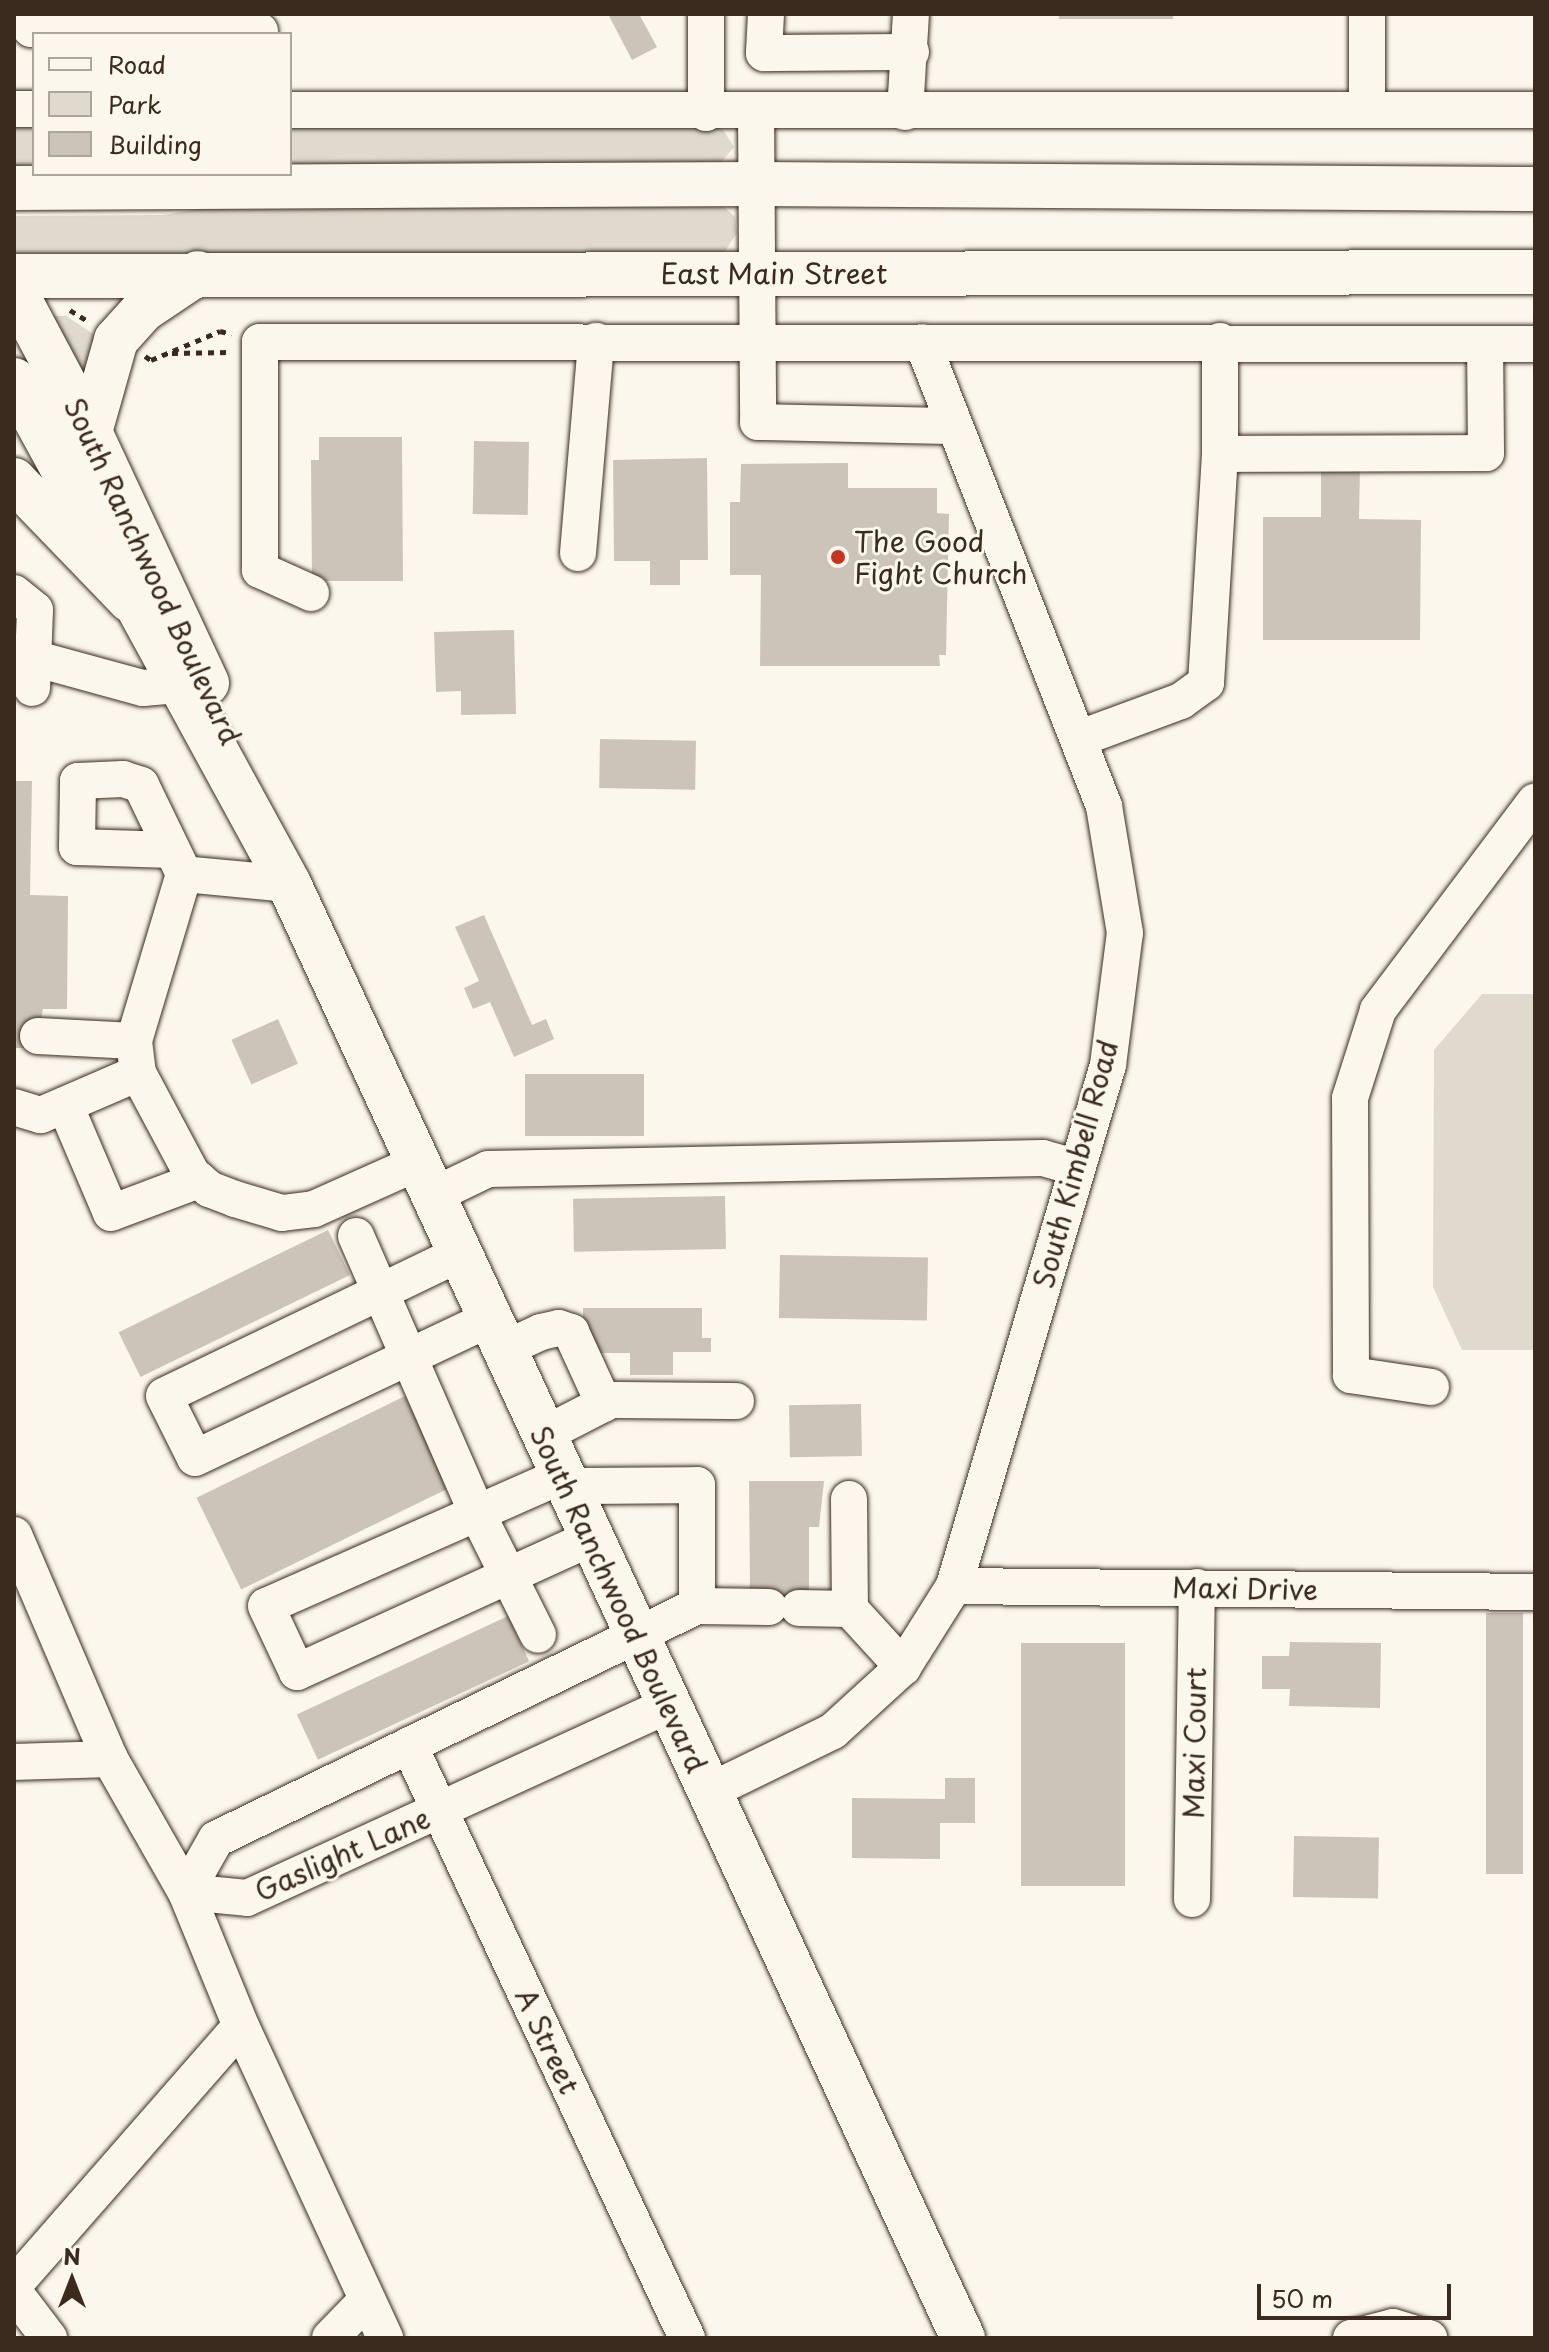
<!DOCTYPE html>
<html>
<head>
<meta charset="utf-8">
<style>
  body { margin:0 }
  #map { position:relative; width:1549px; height:2352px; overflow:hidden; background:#fbf7ec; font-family:"Playpen Sans",sans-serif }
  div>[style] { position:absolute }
  .green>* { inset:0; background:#dfd9ce; transform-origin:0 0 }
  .building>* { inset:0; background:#ccc4b9; transform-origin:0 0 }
  .path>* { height:5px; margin-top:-2.5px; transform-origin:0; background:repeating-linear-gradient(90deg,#3b2a1e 0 6px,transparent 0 12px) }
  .roads { filter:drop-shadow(0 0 2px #3b2a1e) drop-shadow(0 0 2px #3b2a1e) }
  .minor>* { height:36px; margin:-18px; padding:0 18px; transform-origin:18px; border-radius:18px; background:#fbf7ec }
  .major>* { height:44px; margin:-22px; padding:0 22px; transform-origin:22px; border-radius:22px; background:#fbf7ec }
  .highway>* { height:44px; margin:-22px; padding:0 22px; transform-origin:22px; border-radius:22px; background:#fbf7ec }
  .dots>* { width:22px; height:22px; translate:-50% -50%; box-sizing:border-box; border:4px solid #fbf7ec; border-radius:50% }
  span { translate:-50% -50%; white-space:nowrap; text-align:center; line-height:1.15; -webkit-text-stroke:6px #fbf7ec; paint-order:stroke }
  .street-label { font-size:28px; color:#3b2a1e }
  .poi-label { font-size:28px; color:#3b2a1e }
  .left { translate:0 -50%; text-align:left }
  .frame { position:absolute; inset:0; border:16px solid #3b2a1e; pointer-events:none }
  .legend { position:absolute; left:32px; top:32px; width:260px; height:144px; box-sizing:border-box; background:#fbf7ec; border:2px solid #aea59a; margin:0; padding:10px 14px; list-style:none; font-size:24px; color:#3b2a1e }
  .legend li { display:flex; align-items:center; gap:16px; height:40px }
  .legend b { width:40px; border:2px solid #aea59a }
  .north { position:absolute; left:32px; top:2240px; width:80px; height:80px; -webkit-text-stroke:6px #fbf7ec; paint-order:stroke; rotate:0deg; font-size:22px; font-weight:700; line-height:32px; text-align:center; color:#3b2a1e }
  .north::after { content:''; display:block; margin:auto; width:28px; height:36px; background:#3b2a1e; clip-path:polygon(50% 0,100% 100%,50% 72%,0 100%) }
  .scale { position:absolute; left:1257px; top:2284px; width:194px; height:36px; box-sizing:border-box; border:4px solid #3b2a1e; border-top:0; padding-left:10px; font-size:24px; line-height:28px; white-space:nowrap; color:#3b2a1e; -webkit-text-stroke:6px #fbf7ec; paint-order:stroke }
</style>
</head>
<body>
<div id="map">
  <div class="green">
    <div style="left:14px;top:125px;width:20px;height:46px"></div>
    <div style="clip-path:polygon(290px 125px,720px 125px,734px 147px,713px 172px,290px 171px)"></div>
    <div style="clip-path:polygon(254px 200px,723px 206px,735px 217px,737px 233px,723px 254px,14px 253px,14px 216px,162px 215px)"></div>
    <div style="clip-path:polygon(43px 316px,66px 316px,101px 339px,85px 383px)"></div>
    <div style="clip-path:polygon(1482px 994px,1535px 994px,1535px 1350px,1462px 1350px,1433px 1287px,1434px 1050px)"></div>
  </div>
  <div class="building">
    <div style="clip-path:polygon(608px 14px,639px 14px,657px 47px,632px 60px)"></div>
    <div style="left:1059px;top:14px;width:114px;height:5px"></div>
    <div style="clip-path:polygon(319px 437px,402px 437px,403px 581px,312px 581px,311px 460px,319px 460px)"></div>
    <div style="left:474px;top:441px;width:55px;height:73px;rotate:1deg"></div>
    <div style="clip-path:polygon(707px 458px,708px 560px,680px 560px,680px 585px,650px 585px,650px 561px,614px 561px,613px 460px)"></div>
    <div style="clip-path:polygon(848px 463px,848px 488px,937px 488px,937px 513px,949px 514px,946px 655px,939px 655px,940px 666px,760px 666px,761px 575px,730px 575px,730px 502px,740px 502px,741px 464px)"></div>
    <div style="clip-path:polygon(1321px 467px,1360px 467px,1359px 519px,1421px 520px,1420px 640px,1263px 640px,1263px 517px,1321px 517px)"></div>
    <div style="clip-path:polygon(514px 630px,516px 714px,461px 715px,461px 691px,436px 692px,434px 632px)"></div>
    <div style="left:600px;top:739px;width:96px;height:49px;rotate:1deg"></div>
    <div style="clip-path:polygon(14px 781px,32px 781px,30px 895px,68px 896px,67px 1009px,43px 1009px,38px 1036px,42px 1048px,14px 1048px)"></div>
    <div style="clip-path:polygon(484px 915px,532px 1025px,546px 1019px,554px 1039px,514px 1057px,490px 1002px,473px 1009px,464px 988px,479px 981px,455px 927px)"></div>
    <div style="left:278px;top:1019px;width:49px;height:51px;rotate:66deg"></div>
    <div style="left:525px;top:1074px;width:119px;height:62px"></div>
    <div style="left:725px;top:1196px;width:53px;height:152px;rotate:89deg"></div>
    <div style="left:328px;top:1230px;width:50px;height:233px;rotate:64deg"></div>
    <div style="left:780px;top:1255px;width:148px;height:63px;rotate:1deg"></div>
    <div style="clip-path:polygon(583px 1308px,702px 1308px,702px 1338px,711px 1338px,711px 1352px,673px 1352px,673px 1375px,630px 1375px,630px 1353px,583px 1353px)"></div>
    <div style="left:405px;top:1396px;width:102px;height:232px;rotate:64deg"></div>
    <div style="left:861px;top:1404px;width:52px;height:72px;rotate:89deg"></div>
    <div style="clip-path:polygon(749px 1481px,824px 1481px,819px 1527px,809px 1527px,809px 1590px,800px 1590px,799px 1621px,769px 1621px,750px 1590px)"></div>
    <div style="left:1523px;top:1613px;width:261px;height:37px;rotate:90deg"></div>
    <div style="left:508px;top:1616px;width:50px;height:233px;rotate:65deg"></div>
    <div style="clip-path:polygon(1290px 1642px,1381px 1643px,1380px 1708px,1289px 1706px,1290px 1689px,1262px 1689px,1262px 1656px,1289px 1656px)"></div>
    <div style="left:1021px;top:1643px;width:104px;height:243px"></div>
    <div style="clip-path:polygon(945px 1778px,975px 1778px,975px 1823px,940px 1823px,940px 1859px,852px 1858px,852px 1798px,945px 1799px)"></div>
    <div style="left:1294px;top:1836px;width:85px;height:61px;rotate:1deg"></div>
  </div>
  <div class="path">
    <div style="left:70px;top:310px;width:22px;rotate:32deg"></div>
    <div style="left:172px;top:353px;width:58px;rotate:-1deg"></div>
    <div style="left:145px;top:356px;width:7px;rotate:34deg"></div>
    <div style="left:151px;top:360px;width:75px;rotate:-22.8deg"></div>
    <div style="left:220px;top:331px;width:12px;rotate:14deg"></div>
  </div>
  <div class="roads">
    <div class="minor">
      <div style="left:30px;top:14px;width:15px;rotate:86deg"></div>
      <div style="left:31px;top:29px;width:229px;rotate:0.5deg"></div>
      <div style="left:706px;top:14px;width:99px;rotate:90deg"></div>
      <div style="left:766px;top:14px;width:39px;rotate:93deg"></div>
      <div style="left:764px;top:53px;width:147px;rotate:-0.4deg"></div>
      <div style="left:1367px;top:108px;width:94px;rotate:-90deg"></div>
      <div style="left:14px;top:109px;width:20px"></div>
      <div style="left:290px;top:110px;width:1245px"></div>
      <div style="left:756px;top:111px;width:311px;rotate:89.6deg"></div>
      <div style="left:758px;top:422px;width:195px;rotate:1.2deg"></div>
      <div style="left:905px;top:112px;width:98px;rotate:-86.5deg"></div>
      <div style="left:1220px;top:454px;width:266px;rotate:-0.2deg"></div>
      <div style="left:1486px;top:453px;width:109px;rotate:-90.5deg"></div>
      <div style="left:578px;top:553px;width:213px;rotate:-85.1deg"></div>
      <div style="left:14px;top:593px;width:27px;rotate:39deg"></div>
      <div style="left:35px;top:610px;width:78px;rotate:92.2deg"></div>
      <div style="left:311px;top:593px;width:56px;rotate:-155.7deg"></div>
      <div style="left:260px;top:570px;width:228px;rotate:-90deg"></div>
      <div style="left:260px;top:342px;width:1275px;rotate:0.09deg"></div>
      <div style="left:33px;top:658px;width:114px;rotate:15.3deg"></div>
      <div style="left:143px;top:688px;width:35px;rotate:-5deg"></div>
      <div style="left:1078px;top:739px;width:110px;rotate:-20.3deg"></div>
      <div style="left:1181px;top:701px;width:31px;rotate:-36deg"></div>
      <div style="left:1206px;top:683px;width:229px;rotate:-86.5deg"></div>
      <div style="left:1220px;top:454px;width:113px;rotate:-90deg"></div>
      <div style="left:172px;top:850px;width:95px;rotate:-178.2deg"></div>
      <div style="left:77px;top:847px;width:66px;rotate:-89.1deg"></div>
      <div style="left:78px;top:781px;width:45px;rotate:-2.5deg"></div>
      <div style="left:123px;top:779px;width:19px;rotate:18deg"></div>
      <div style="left:141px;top:785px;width:99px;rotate:64.2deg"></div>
      <div style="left:289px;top:884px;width:105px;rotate:-174.6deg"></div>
      <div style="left:184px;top:874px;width:174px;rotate:106.7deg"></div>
      <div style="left:134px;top:1041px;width:32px;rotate:83deg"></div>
      <div style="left:138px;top:1073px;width:115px;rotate:61.9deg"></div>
      <div style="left:192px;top:1174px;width:23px;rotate:41deg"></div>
      <div style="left:209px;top:1189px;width:28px;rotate:21deg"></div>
      <div style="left:235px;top:1199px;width:49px;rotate:16.6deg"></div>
      <div style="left:282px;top:1213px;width:32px;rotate:-7deg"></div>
      <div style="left:314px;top:1209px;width:113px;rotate:-24.1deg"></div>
      <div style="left:38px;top:1036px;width:96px;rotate:3deg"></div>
      <div style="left:65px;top:1105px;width:117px;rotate:66.9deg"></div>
      <div style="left:111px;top:1213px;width:94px;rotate:-20.6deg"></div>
      <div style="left:14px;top:1107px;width:28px;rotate:17deg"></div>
      <div style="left:41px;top:1115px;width:106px;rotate:-23.4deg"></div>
      <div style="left:432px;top:1196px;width:62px;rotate:-25.7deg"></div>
      <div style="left:488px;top:1169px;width:555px;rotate:-1.14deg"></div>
      <div style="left:1043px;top:1158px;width:35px;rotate:16deg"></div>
      <div style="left:356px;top:1236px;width:302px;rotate:66.4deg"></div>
      <div style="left:477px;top:1513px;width:136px;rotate:63.4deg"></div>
      <div style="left:459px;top:1254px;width:327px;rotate:154.3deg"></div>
      <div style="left:164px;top:1396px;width:69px;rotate:63.4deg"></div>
      <div style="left:195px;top:1458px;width:325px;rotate:-25.3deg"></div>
      <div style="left:504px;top:1349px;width:41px;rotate:-24.7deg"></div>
      <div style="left:541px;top:1332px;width:18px;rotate:-13deg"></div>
      <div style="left:559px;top:1328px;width:13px;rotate:18deg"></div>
      <div style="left:571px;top:1332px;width:79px;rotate:65.4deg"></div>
      <div style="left:1431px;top:1387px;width:81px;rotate:-171.5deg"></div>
      <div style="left:1351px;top:1375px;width:277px;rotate:-90.2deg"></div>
      <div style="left:1350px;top:1098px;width:92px;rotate:-72.3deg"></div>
      <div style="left:1378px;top:1010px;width:261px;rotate:-53deg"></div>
      <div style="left:543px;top:1435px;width:76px;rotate:-27.2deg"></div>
      <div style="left:611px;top:1400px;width:125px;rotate:0.5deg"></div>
      <div style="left:561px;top:1476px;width:322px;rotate:156.2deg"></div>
      <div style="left:266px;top:1606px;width:73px;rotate:64.8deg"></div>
      <div style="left:297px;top:1672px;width:323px;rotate:-24.5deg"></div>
      <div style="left:566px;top:1486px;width:131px;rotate:-0.4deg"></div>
      <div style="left:697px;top:1485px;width:121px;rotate:90deg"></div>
      <div style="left:697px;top:1606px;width:534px;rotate:154.15deg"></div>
      <div style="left:216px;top:1839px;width:61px;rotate:119.5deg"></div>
      <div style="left:186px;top:1892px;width:61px;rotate:5.6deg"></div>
      <div style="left:247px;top:1898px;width:463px;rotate:-24.6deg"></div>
      <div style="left:849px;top:1499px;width:110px;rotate:89.5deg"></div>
      <div style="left:850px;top:1609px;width:79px;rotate:47.6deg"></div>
      <div style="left:14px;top:1535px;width:244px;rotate:66.8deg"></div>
      <div style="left:110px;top:1759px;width:153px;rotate:60.3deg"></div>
      <div style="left:186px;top:1892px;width:145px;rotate:67.7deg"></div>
      <div style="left:241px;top:2026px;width:344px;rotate:65.2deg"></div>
      <div style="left:954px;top:1586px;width:581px;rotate:0.59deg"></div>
      <div style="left:697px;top:1606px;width:72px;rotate:0.8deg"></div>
      <div style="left:799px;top:1608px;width:51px;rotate:1.1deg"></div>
      <div style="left:409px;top:1745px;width:655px;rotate:64.88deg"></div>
      <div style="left:14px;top:1762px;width:96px;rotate:-1.8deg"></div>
      <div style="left:708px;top:1792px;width:139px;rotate:-26deg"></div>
      <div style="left:833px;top:1731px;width:95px;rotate:-42.4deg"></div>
      <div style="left:903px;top:1667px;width:96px;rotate:-57.8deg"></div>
      <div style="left:954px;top:1586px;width:543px;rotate:-73.53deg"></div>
      <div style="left:1108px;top:1065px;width:133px;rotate:-82.7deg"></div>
      <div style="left:1125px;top:933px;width:129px;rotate:-99.4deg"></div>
      <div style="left:1104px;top:806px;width:498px;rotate:-111.4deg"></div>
      <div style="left:1192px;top:1899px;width:312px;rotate:-89.1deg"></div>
      <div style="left:14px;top:2285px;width:344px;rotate:-48.8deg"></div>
      <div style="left:14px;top:2292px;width:58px;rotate:52.7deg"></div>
      <div style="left:330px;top:2338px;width:53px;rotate:-45.8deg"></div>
      <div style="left:1351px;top:2338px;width:43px;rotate:-14.7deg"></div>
      <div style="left:1393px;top:2327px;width:38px;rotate:17deg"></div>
    </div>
    <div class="major">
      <div style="left:14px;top:289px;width:162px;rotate:62deg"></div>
      <div style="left:90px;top:432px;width:277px;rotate:65deg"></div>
      <div style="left:14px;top:380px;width:574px;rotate:61.38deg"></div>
      <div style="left:289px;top:884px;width:1603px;rotate:65.13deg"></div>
    </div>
    <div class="highway">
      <div style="left:14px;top:188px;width:743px;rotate:-0.31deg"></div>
      <div style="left:757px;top:184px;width:778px;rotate:0.37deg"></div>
      <div style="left:14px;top:276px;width:1521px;rotate:-0.15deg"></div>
      <div style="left:90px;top:432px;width:96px;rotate:-74.2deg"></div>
      <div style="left:116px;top:340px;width:40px;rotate:-48deg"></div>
      <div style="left:143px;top:310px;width:66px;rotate:-33.9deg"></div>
      <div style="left:14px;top:480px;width:167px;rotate:46deg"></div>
    </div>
  </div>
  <div class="dots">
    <div style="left:838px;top:557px;background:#c8321e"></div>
  </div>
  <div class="street-label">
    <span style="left:774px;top:273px">East Main Street</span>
    <span style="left:153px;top:571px;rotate:65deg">South Ranchwood Boulevard</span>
    <span style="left:1075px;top:1164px;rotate:-75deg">South Kimbell Road</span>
    <span style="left:1245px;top:1588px;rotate:1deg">Maxi Drive</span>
    <span style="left:619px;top:1599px;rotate:65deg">South Ranchwood Boulevard</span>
    <span style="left:1194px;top:1743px;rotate:-89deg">Maxi Court</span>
    <span style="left:342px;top:1854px;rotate:-24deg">Gaslight Lane</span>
    <span style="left:548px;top:2041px;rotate:65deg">A Street</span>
  </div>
  <div class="poi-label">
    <span class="left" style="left:854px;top:557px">The Good<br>Fight Church</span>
  </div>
  <div class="frame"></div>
  <ul class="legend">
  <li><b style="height:10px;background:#fbf7ec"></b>Road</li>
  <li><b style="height:22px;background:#dfd9ce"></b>Park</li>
  <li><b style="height:22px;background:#ccc4b9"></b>Building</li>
  </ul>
  <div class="north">N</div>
  <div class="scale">50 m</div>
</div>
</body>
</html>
